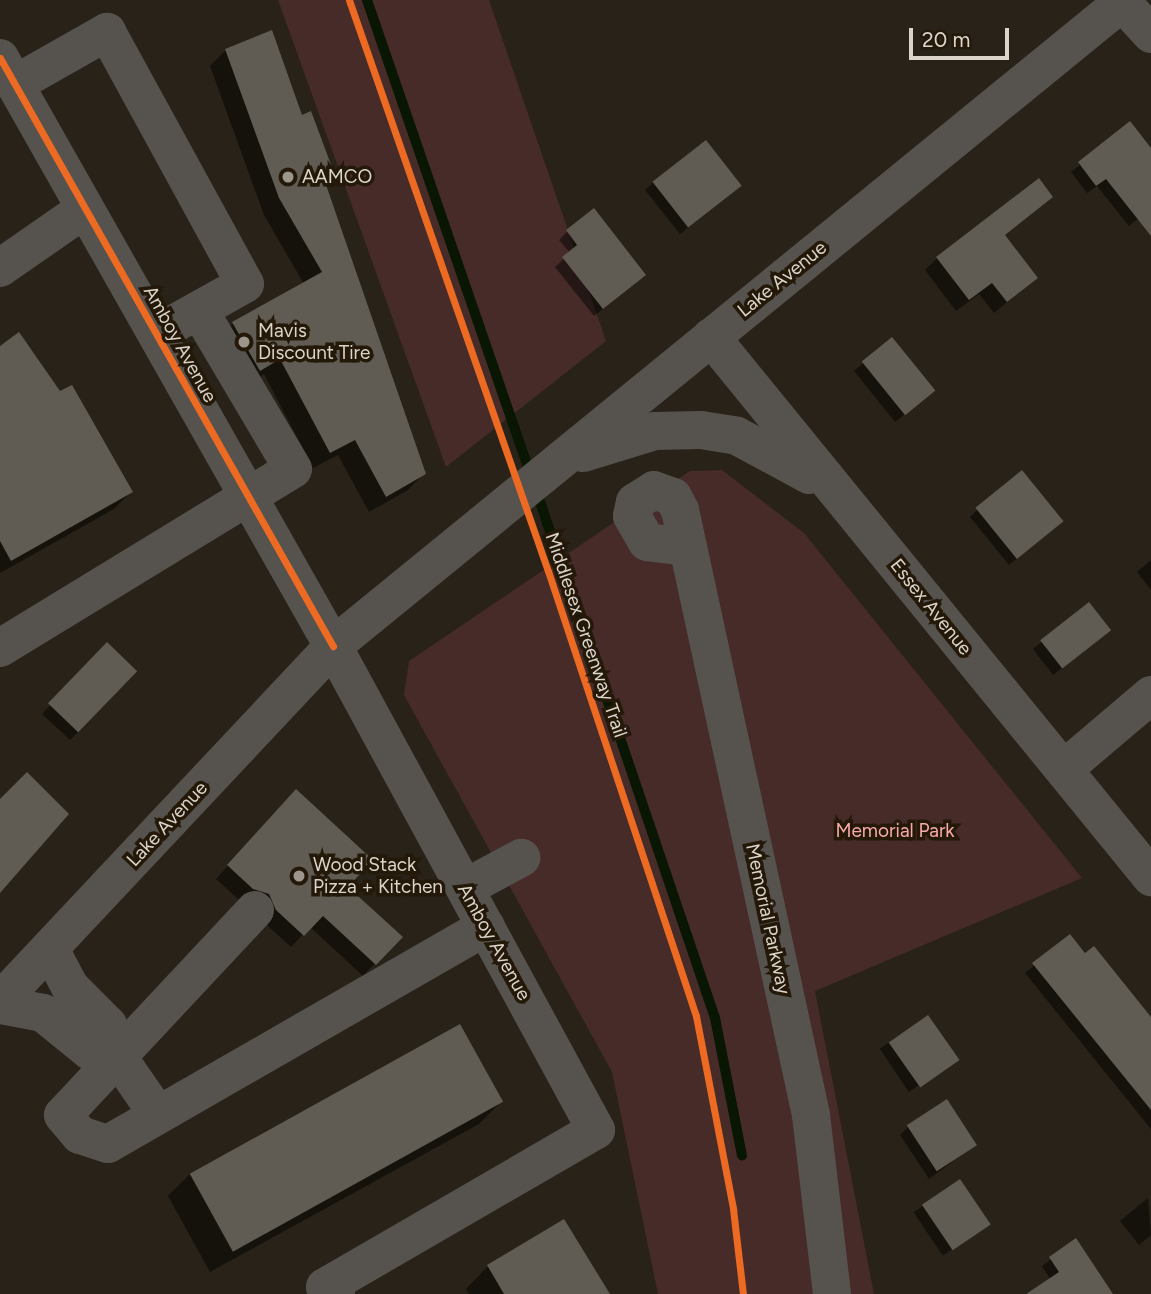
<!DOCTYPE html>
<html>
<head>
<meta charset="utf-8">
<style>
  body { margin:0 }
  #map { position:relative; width:1151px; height:1294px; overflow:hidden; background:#282218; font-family:Figtree,sans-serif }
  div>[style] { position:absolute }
  .green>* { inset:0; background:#472b28 }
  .shadow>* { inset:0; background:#0007; transform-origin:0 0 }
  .stream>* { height:10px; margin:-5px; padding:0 5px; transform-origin:5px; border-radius:5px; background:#081602 }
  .building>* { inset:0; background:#605c53; transform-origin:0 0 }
  .minor>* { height:38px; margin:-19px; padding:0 19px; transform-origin:19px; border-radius:19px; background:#56534f }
  .cycleway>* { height:7px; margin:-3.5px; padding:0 3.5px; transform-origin:3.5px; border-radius:3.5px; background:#ed6a23 }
  .dots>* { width:19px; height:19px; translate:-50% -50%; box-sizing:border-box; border:4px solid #241909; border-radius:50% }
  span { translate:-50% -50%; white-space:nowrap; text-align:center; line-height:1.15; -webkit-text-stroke:7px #241909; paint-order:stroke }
  .poi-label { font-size:19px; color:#dbd4ca }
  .left { translate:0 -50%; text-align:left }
  .street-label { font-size:19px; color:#dbd4ca }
  .park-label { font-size:19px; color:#f8aba8 }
  .scale { position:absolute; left:909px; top:28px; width:100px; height:32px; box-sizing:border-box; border:4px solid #dbd4ca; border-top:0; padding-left:9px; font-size:21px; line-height:24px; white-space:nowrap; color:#dbd4ca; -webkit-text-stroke:5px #241909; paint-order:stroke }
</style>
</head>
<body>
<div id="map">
  <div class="green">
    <div style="clip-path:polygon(278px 0,489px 0,606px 341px,446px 467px)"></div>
    <div style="clip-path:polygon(722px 470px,804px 533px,1082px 878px,815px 991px,874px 1294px,658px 1294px,612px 1072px,404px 695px,409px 661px,690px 471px)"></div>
  </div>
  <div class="shadow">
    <div style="clip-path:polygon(226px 50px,301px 117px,331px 170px,322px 179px,424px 473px,408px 490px,369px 512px,338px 455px,313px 468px,264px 374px,244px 386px,217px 340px,233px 324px,304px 284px,264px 215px,210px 66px)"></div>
    <div style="clip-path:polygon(1130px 124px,1151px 150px,1151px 208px,1129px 226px,1097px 186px,1087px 193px,1071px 172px)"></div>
    <div style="clip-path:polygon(654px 182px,731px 194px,680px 234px,645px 190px)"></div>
    <div style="clip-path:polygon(1051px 196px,1004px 236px,1036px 278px,994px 313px,979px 294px,956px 311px,925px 270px,937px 258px)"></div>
    <div style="clip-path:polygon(567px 232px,636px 283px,594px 316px,555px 267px,570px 253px,559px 240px)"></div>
    <div style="clip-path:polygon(19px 335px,131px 492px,114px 509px,0 573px,0 346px)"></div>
    <div style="clip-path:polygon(891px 339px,924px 399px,895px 422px,854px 371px)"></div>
    <div style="clip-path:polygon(978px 509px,1053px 529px,1009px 565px,970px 517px)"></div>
    <div style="clip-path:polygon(1151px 560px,1151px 590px,1137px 572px)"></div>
    <div style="clip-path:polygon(1088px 604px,1100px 638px,1053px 675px,1033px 649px)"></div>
    <div style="clip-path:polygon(107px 645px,78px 732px,70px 740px,42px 714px)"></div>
    <div style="clip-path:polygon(284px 804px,346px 887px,400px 937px,363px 976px,310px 927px,291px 947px,216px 879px)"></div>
    <div style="clip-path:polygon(1070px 936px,1151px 1022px,1151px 1129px,1025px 973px)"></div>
    <div style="left:927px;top:1017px;width:52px;height:57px;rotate:56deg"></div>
    <div style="clip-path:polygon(501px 1102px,479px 1124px,210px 1272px,168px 1196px,190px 1174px)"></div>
    <div style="clip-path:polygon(908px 1127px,975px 1145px,929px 1179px,900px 1135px)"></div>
    <div style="left:960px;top:1181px;width:52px;height:56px;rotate:56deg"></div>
    <div style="clip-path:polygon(1148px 1198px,1151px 1235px,1139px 1245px,1120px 1221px)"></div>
    <div style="clip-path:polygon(1076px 1241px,1111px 1294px,1025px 1294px,1050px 1279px,1042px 1266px)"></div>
    <div style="clip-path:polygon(488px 1266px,608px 1294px,469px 1294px,466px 1289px)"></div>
  </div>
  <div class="stream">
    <div style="left:367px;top:0;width:500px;rotate:70.99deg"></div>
    <div style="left:536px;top:490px;width:558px;rotate:71.27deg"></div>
    <div style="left:715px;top:1018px;width:140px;rotate:78.9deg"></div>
  </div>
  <div class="building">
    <div style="clip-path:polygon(272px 30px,302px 115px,311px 111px,333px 170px,323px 176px,426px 474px,386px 497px,355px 440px,330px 453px,280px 359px,260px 371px,232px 322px,322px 272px,279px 198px,225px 49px)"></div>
    <div style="clip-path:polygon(1130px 121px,1151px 148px,1151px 236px,1106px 179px,1096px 186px,1078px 162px)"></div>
    <div style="left:706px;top:140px;width:58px;height:68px;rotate:52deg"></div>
    <div style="clip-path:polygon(1039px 178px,1053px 197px,1005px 235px,1038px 278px,1007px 302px,992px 283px,969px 300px,936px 257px)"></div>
    <div style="clip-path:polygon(594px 208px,646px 275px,603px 309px,562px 257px,577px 245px,566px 230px)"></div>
    <div style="clip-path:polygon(19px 332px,60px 391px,72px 385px,133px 492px,11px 561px,0 541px,0 346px)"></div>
    <div style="left:892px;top:337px;width:69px;height:39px;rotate:51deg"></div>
    <div style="left:1022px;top:470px;width:66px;height:60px;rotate:51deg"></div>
    <div style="left:1089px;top:602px;width:36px;height:62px;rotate:52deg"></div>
    <div style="left:107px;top:642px;width:42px;height:85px;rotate:44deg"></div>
    <div style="clip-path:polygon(27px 772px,69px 814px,0 893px,0 799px)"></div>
    <div style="clip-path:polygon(296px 789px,373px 860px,348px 887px,403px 937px,376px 965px,323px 916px,304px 936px,276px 910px,269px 894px,253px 889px,227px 865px)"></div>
    <div style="clip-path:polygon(1070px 934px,1085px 953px,1094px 946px,1151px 1017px,1151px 1110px,1032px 963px)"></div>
    <div style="left:928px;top:1015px;width:55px;height:48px;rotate:55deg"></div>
    <div style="left:460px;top:1024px;width:89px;height:309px;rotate:61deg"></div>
    <div style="left:947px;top:1099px;width:55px;height:48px;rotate:57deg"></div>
    <div style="left:960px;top:1179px;width:55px;height:46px;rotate:56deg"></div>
    <div style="clip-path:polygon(564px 1219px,610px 1294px,504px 1294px,487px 1265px)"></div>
    <div style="clip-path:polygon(1076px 1238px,1113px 1294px,1026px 1294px,1059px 1272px,1049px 1257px)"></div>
  </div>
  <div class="minor">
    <div style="left:1120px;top:0;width:46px;rotate:47.6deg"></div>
    <div style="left:0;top:58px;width:676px;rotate:60.48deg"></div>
    <div style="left:333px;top:646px;width:551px;rotate:61.48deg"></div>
    <div style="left:596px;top:1130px;width:313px;rotate:149.9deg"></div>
    <div style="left:325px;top:1287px;width:13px;rotate:32deg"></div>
    <div style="left:15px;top:84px;width:106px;rotate:-29.5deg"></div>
    <div style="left:107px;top:32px;width:287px;rotate:61.3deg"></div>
    <div style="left:245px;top:284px;width:78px;rotate:150.8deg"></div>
    <div style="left:0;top:268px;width:103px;rotate:-34.8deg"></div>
    <div style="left:711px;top:337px;width:697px;rotate:50.83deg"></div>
    <div style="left:583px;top:453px;width:75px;rotate:-17deg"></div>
    <div style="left:655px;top:431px;width:46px;rotate:-1.2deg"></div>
    <div style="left:701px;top:430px;width:36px;rotate:9deg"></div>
    <div style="left:737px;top:436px;width:82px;rotate:28.4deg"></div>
    <div style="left:687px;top:547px;width:40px;rotate:-172.9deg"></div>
    <div style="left:647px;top:542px;width:30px;rotate:-120deg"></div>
    <div style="left:632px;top:516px;width:14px;rotate:-78deg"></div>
    <div style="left:635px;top:502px;width:22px;rotate:-32deg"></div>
    <div style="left:654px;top:490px;width:20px;rotate:20deg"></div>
    <div style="left:673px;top:497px;width:15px;rotate:62deg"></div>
    <div style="left:680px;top:510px;width:619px;rotate:77.78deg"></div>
    <div style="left:811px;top:1115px;width:180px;rotate:83.3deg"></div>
    <div style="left:0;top:648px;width:343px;rotate:-31.4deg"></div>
    <div style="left:293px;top:469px;width:185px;rotate:-120.6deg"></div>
    <div style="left:1064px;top:769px;width:114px;rotate:-40.4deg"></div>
    <div style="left:465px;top:888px;width:64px;rotate:-28.2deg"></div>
    <div style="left:255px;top:910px;width:281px;rotate:133.1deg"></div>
    <div style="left:63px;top:1115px;width:26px;rotate:50deg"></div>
    <div style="left:80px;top:1135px;width:29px;rotate:18deg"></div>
    <div style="left:108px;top:1144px;width:436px;rotate:-29.9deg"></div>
    <div style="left:50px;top:949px;width:43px;rotate:62.2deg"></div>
    <div style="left:70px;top:987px;width:54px;rotate:45deg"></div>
    <div style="left:108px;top:1025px;width:34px;rotate:73deg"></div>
    <div style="left:118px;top:1057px;width:70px;rotate:55.4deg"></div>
    <div style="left:0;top:1001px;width:487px;rotate:-46.8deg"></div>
    <div style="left:333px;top:646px;width:1022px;rotate:-39.2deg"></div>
    <div style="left:0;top:1005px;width:44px;rotate:10.5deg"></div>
    <div style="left:43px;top:1013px;width:60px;rotate:39deg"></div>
    <div style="left:90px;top:1051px;width:29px;rotate:12deg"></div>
  </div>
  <div class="cycleway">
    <div style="left:349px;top:0;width:605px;rotate:70.79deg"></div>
    <div style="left:548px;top:571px;width:469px;rotate:71.6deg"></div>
    <div style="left:696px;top:1016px;width:197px;rotate:79.1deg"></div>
    <div style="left:733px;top:1209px;width:86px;rotate:83.3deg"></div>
    <div style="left:0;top:58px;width:676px;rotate:60.48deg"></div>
  </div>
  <div class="dots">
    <div style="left:288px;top:177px;background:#9c968c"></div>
    <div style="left:244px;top:342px;background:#9c968c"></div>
    <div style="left:299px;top:876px;background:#9c968c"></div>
  </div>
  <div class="poi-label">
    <span class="left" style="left:302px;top:177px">AAMCO</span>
    <span class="left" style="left:258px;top:342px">Mavis<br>Discount Tire</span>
    <span class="left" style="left:313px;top:876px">Wood Stack<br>Pizza + Kitchen</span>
  </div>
  <div class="street-label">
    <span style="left:782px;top:279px;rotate:-39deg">Lake Avenue</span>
    <span style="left:180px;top:344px;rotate:61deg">Amboy Avenue</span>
    <span style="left:931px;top:607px;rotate:51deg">Essex Avenue</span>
    <span style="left:586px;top:635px;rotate:71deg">Middlesex Greenway Trail</span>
    <span style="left:167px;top:824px;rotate:-47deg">Lake Avenue</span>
    <span style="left:768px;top:919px;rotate:78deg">Memorial Parkway</span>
    <span style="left:494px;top:942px;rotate:61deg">Amboy Avenue</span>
  </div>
  <div class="park-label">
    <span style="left:895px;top:831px">Memorial Park</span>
  </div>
  <div class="scale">20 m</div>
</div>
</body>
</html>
